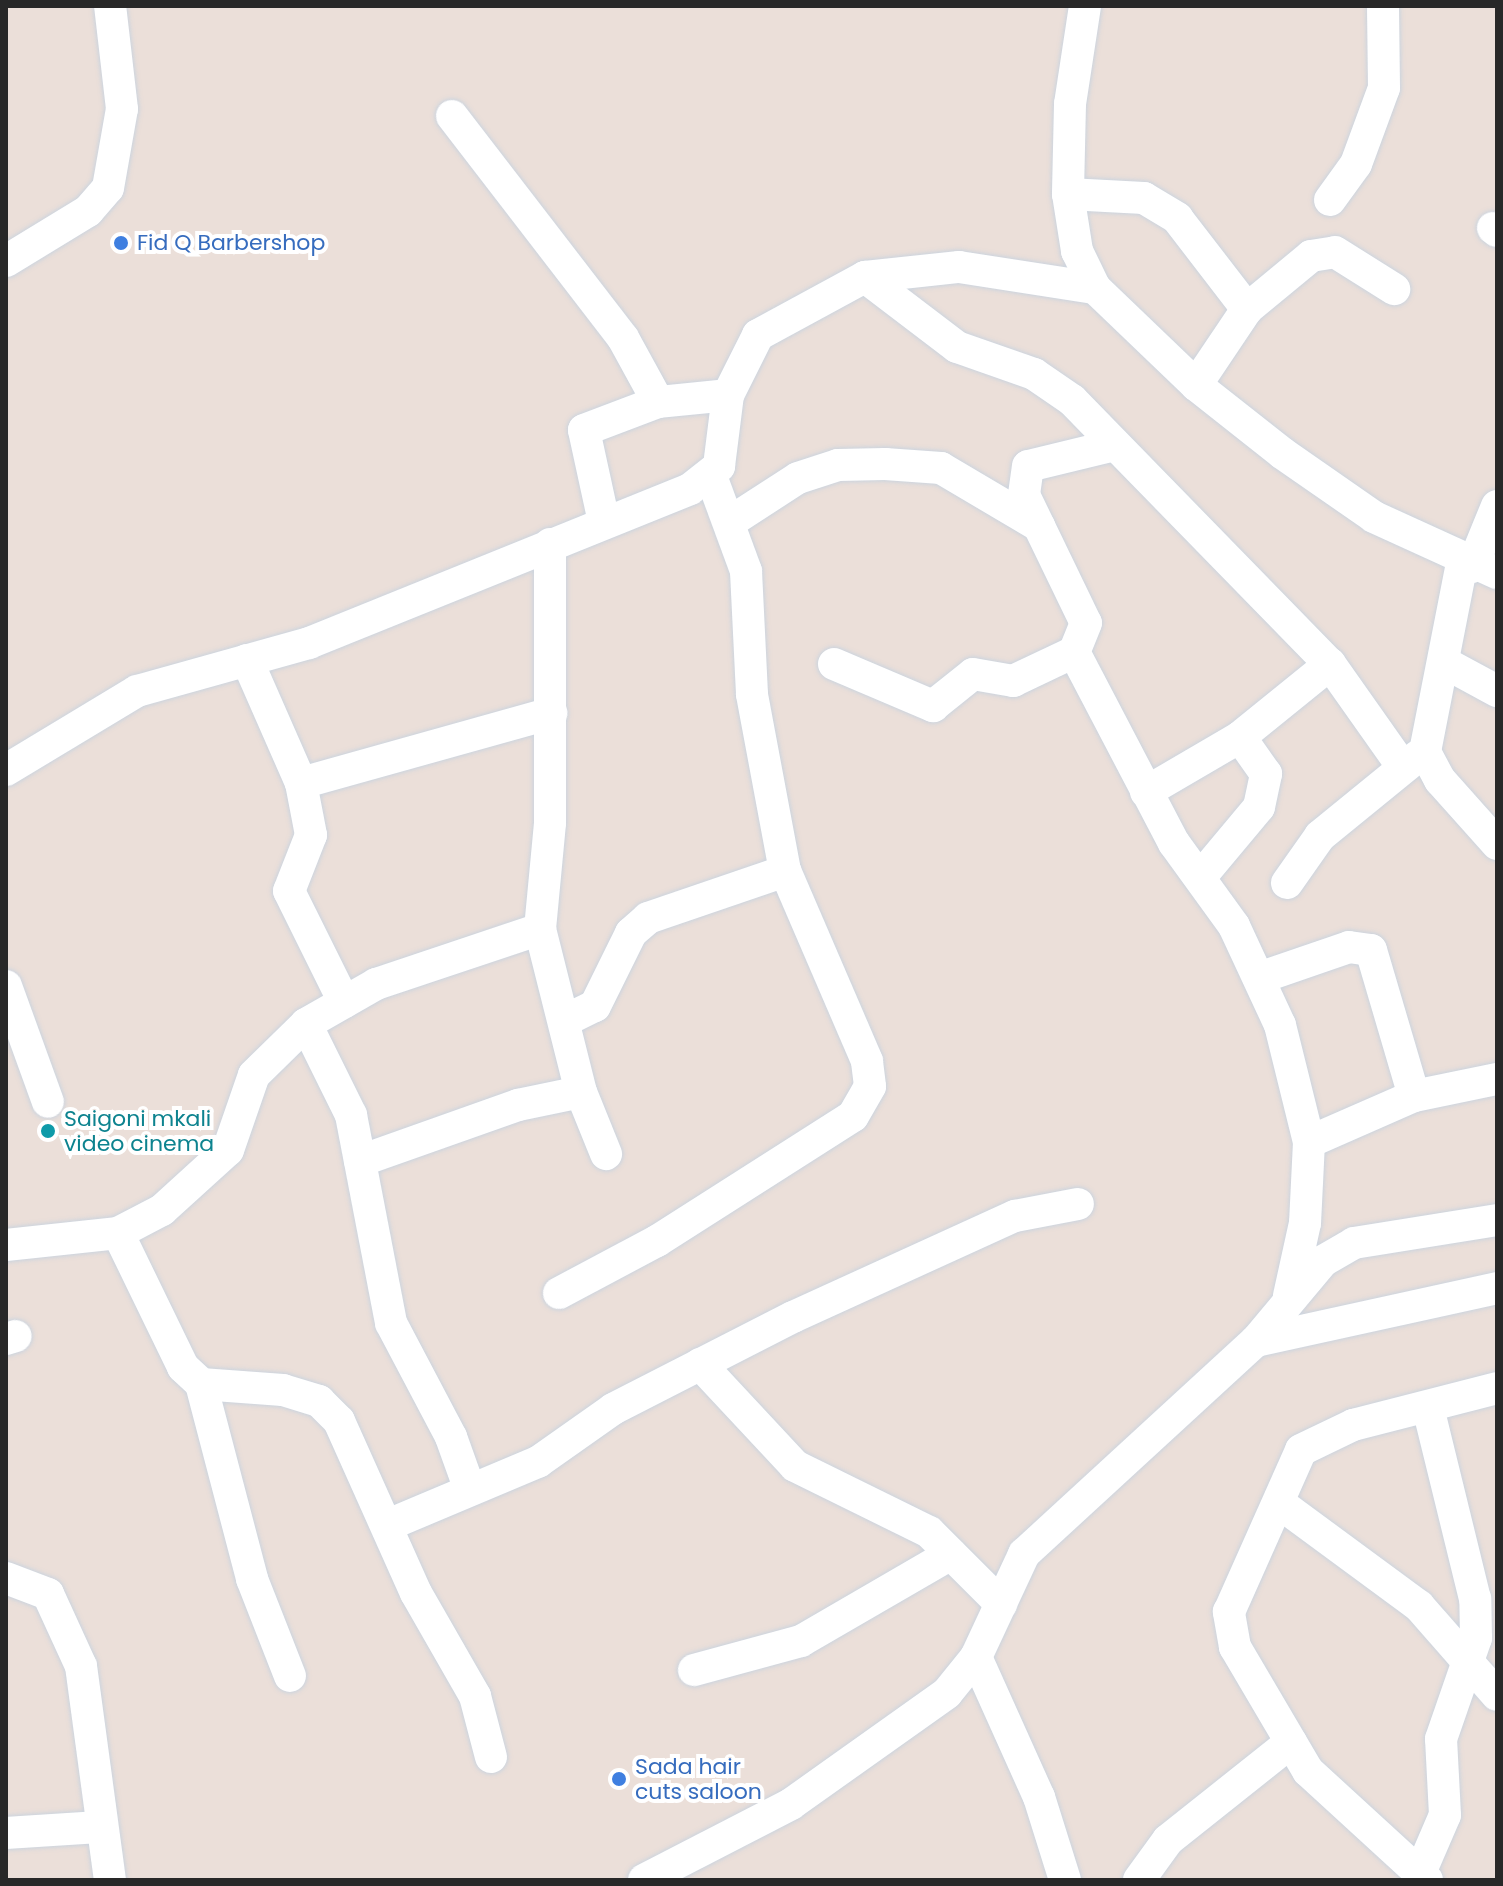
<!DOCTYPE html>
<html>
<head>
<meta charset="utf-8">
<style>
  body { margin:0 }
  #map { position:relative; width:1503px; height:1886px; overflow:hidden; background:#ebdfd9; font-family:Poppins,sans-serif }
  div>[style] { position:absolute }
  .roads { filter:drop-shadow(0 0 2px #ccd4de) drop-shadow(0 0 2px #ccd4de) }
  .minor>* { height:32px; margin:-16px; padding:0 16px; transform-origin:16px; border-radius:16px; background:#fff }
  .dots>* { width:22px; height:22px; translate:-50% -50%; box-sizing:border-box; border:4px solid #fff; border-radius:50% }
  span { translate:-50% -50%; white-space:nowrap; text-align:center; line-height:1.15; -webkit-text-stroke:8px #fff; paint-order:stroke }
  .shop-label { font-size:22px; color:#366cbe }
  .left { translate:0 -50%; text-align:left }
  .culture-label { font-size:22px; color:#0d838f }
  .frame { position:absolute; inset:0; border:8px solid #282828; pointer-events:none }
</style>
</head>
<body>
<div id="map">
  <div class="roads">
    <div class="minor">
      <div style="left:1085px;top:6px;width:99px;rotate:98.7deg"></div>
      <div style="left:1070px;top:104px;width:90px;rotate:91.3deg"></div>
      <div style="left:1068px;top:194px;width:58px;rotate:81deg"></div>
      <div style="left:1077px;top:251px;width:41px;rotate:64.1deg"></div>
      <div style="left:1095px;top:288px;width:140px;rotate:43.8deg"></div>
      <div style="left:1196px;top:385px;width:110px;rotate:38.3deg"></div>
      <div style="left:1282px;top:453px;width:112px;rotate:34.8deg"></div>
      <div style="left:1374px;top:517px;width:135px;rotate:24.5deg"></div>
      <div style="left:452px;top:116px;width:280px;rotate:52.4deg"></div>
      <div style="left:623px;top:338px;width:73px;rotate:61.3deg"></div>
      <div style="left:1068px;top:194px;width:76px;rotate:3deg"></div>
      <div style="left:1144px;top:198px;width:39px;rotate:31deg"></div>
      <div style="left:1177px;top:218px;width:115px;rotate:52.4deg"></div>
      <div style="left:1330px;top:200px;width:44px;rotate:-54.2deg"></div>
      <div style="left:1356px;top:164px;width:81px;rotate:-69.8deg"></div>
      <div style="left:1384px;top:88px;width:82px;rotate:-90.7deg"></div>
      <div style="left:1493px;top:228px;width:5px;rotate:37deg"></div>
      <div style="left:6px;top:261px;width:96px;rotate:-31.4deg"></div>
      <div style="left:88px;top:211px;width:30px;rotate:-49deg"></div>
      <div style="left:108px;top:188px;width:80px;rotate:-80deg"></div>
      <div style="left:122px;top:109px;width:104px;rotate:-96.6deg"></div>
      <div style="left:865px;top:277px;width:116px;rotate:37.3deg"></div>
      <div style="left:957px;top:347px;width:82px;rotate:19.3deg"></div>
      <div style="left:1034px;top:374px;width:46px;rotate:34.4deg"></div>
      <div style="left:1072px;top:400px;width:369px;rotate:45.7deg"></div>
      <div style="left:1330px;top:664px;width:125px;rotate:54.8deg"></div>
      <div style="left:1196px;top:385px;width:92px;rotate:-56.1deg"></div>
      <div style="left:1247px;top:309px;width:83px;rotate:-39.6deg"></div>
      <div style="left:1311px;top:256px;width:24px;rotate:-9deg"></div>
      <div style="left:1335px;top:252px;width:70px;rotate:32.1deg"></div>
      <div style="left:1115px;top:445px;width:89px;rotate:166.4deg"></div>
      <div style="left:1028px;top:466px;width:29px;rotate:98deg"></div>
      <div style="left:1024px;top:495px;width:142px;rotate:64.2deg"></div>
      <div style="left:1086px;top:623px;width:31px;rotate:112deg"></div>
      <div style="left:1074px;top:652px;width:216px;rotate:62.4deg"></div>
      <div style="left:1174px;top:843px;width:102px;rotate:54.1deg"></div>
      <div style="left:1234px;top:926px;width:109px;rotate:65.1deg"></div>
      <div style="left:1280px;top:1025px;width:121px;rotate:76.1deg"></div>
      <div style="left:1309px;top:1142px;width:81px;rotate:92.8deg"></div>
      <div style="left:1305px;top:1223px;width:75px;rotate:102.4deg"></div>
      <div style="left:733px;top:520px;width:77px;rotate:-32.9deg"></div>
      <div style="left:798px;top:478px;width:42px;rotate:-18deg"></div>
      <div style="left:838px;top:465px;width:47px;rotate:-1.2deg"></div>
      <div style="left:885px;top:464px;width:56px;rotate:4.1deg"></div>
      <div style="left:941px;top:468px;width:114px;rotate:30.6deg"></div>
      <div style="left:604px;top:522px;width:94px;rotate:-102.3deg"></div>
      <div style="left:584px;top:430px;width:79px;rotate:-20.7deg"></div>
      <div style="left:658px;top:402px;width:70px;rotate:-5.7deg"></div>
      <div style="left:1462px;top:563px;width:193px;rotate:101.1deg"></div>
      <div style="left:1425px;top:752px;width:32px;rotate:62deg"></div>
      <div style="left:1440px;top:780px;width:86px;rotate:48.3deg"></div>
      <div style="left:1472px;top:567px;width:66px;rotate:-67.7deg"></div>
      <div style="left:247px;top:660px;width:134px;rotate:66.3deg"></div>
      <div style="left:301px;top:783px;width:53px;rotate:79.1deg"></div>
      <div style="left:311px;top:835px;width:60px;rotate:111.4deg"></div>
      <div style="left:289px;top:891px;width:124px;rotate:63.6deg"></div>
      <div style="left:834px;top:664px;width:108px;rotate:23deg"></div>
      <div style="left:933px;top:706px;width:51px;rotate:-38.7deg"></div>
      <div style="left:973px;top:674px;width:41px;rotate:9.9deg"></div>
      <div style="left:1013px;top:681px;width:68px;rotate:-25.4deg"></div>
      <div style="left:1447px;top:664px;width:57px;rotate:28.4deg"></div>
      <div style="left:6px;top:770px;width:153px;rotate:-31.1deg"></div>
      <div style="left:137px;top:691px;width:179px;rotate:-15.6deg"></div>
      <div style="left:309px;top:643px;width:411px;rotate:-22deg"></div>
      <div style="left:690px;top:489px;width:37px;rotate:-38deg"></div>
      <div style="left:719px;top:466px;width:72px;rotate:-82.8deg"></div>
      <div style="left:728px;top:395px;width:67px;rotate:-63.4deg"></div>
      <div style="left:758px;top:335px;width:122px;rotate:-28.5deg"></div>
      <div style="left:865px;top:277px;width:95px;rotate:-6.1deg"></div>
      <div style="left:959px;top:267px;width:138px;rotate:8.8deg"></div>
      <div style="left:301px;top:783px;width:260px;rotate:-15.6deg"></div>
      <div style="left:1146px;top:792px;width:109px;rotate:-30.3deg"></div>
      <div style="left:1240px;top:737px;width:116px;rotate:-39deg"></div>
      <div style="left:1203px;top:874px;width:87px;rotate:-50.1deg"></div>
      <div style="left:1259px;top:807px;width:34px;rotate:-78deg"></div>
      <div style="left:1266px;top:774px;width:45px;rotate:-125.1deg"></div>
      <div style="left:1287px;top:883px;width:57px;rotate:-54.9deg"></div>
      <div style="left:1320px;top:836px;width:127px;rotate:-39.2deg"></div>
      <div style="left:540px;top:929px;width:168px;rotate:75.9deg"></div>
      <div style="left:581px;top:1092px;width:67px;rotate:68deg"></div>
      <div style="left:1259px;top:978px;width:95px;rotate:-19deg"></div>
      <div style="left:1349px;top:947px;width:22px;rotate:8deg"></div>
      <div style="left:1371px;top:950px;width:152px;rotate:73.6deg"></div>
      <div style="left:6px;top:986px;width:123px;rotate:70.1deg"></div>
      <div style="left:566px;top:1020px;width:32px;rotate:-26deg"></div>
      <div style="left:595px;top:1006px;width:81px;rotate:-63.7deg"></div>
      <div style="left:631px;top:933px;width:23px;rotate:-41deg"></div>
      <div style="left:648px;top:918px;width:145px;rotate:-18.9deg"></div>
      <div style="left:306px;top:1024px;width:102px;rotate:63.7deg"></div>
      <div style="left:351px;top:1115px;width:212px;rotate:79.1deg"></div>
      <div style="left:391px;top:1323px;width:129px;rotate:62.2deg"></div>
      <div style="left:451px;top:1437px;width:56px;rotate:70.3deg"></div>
      <div style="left:1309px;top:1142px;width:115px;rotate:-23.7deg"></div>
      <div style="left:1414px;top:1096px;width:85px;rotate:-11.6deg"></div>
      <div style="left:360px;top:1161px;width:168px;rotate:-19.5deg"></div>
      <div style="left:518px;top:1105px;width:64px;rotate:-11.7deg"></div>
      <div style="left:118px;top:1233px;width:149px;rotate:64.1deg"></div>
      <div style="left:183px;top:1367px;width:25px;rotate:43deg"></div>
      <div style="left:201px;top:1384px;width:82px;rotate:4.2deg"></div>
      <div style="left:283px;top:1390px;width:38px;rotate:17deg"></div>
      <div style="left:319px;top:1401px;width:28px;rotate:45deg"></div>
      <div style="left:339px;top:1421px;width:188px;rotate:65.9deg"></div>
      <div style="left:416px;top:1593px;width:119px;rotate:60.2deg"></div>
      <div style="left:475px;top:1696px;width:63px;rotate:75.3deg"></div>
      <div style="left:6px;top:1245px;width:113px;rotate:-6.1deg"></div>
      <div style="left:118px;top:1233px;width:50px;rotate:-27.6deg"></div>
      <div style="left:162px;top:1210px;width:89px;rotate:-42.3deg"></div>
      <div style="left:228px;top:1150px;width:79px;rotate:-70.9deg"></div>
      <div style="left:254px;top:1075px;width:73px;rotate:-44.4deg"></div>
      <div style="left:306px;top:1024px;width:81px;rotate:-29.7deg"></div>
      <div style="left:376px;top:984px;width:173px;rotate:-18.5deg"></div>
      <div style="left:540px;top:929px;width:106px;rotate:-84.6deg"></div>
      <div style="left:550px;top:823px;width:279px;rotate:-90deg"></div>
      <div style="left:559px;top:1293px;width:111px;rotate:-28deg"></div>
      <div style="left:657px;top:1241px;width:232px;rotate:-32.5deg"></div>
      <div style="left:853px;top:1116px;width:34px;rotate:-60deg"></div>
      <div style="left:870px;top:1086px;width:25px;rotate:-97deg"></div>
      <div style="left:867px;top:1061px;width:207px;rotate:-113.3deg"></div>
      <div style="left:785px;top:871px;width:180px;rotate:-100.6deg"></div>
      <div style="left:752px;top:694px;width:123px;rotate:-92.8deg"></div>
      <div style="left:746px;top:571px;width:101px;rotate:-110.2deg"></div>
      <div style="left:6px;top:1339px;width:10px;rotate:-17deg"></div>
      <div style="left:1256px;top:1341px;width:247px;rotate:-12.4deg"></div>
      <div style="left:700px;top:1364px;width:139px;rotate:47deg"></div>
      <div style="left:795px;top:1466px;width:149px;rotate:26.2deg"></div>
      <div style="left:929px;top:1532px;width:102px;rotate:45deg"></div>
      <div style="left:201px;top:1384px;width:202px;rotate:75.3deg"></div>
      <div style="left:252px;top:1579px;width:104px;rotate:68.6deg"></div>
      <div style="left:1282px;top:1505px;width:170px;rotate:36.4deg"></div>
      <div style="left:1419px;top:1606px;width:118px;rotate:48.8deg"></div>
      <div style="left:388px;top:1525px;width:163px;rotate:-22.8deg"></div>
      <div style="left:538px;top:1462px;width:92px;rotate:-35.2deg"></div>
      <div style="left:613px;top:1409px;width:202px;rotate:-27.1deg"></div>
      <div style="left:793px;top:1317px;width:244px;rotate:-24.5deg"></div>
      <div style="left:1015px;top:1216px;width:64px;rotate:-10.8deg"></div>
      <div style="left:6px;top:1578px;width:45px;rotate:20.9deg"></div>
      <div style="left:48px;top:1594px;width:79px;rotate:65.4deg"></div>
      <div style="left:81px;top:1666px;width:216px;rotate:82.3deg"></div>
      <div style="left:976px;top:1657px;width:154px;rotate:65.8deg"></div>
      <div style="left:1039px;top:1797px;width:87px;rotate:72.6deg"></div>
      <div style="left:694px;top:1670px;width:111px;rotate:-15.2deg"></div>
      <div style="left:801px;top:1641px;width:173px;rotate:-30.1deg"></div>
      <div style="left:6px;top:1833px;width:93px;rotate:-3.7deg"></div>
      <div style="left:1420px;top:1873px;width:63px;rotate:-66.7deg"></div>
      <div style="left:1445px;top:1815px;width:76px;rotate:-93deg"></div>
      <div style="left:1441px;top:1739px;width:107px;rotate:-70.9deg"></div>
      <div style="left:1476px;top:1638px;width:39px;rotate:-91deg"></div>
      <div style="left:1475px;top:1599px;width:197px;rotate:-103.8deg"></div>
      <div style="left:644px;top:1880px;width:165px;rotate:-27.3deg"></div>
      <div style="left:791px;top:1804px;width:191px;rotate:-35.4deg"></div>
      <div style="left:947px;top:1693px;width:46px;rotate:-51.1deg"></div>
      <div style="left:976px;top:1657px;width:114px;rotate:-65deg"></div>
      <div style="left:1024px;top:1554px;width:315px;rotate:-42.6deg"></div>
      <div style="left:1256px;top:1341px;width:104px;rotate:-50.1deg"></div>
      <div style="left:1323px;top:1261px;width:36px;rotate:-30deg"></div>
      <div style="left:1354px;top:1243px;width:145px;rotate:-9.1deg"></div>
      <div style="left:1139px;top:1880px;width:49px;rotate:-54.1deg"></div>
      <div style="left:1168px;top:1840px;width:157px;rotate:-38.5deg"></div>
      <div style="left:1427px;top:1880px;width:161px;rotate:-137.5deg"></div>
      <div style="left:1308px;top:1771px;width:144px;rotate:-120.5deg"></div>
      <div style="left:1235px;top:1647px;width:36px;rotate:-100deg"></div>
      <div style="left:1229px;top:1612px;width:177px;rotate:-66deg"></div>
      <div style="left:1301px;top:1450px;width:58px;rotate:-25.7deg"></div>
      <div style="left:1353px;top:1425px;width:149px;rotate:-14.4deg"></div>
    </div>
  </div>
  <div class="dots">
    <div style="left:121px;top:243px;background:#3f7fe0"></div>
    <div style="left:48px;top:1131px;background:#0f9aa8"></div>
    <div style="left:619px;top:1779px;background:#3f7fe0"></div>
  </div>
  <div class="shop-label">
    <span class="left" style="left:137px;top:243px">Fid Q Barbershop</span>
    <span class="left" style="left:635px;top:1779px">Sada hair<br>cuts saloon</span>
  </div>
  <div class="culture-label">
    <span class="left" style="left:64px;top:1131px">Saigoni mkali<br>video cinema</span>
  </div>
  <div class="frame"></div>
</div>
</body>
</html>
